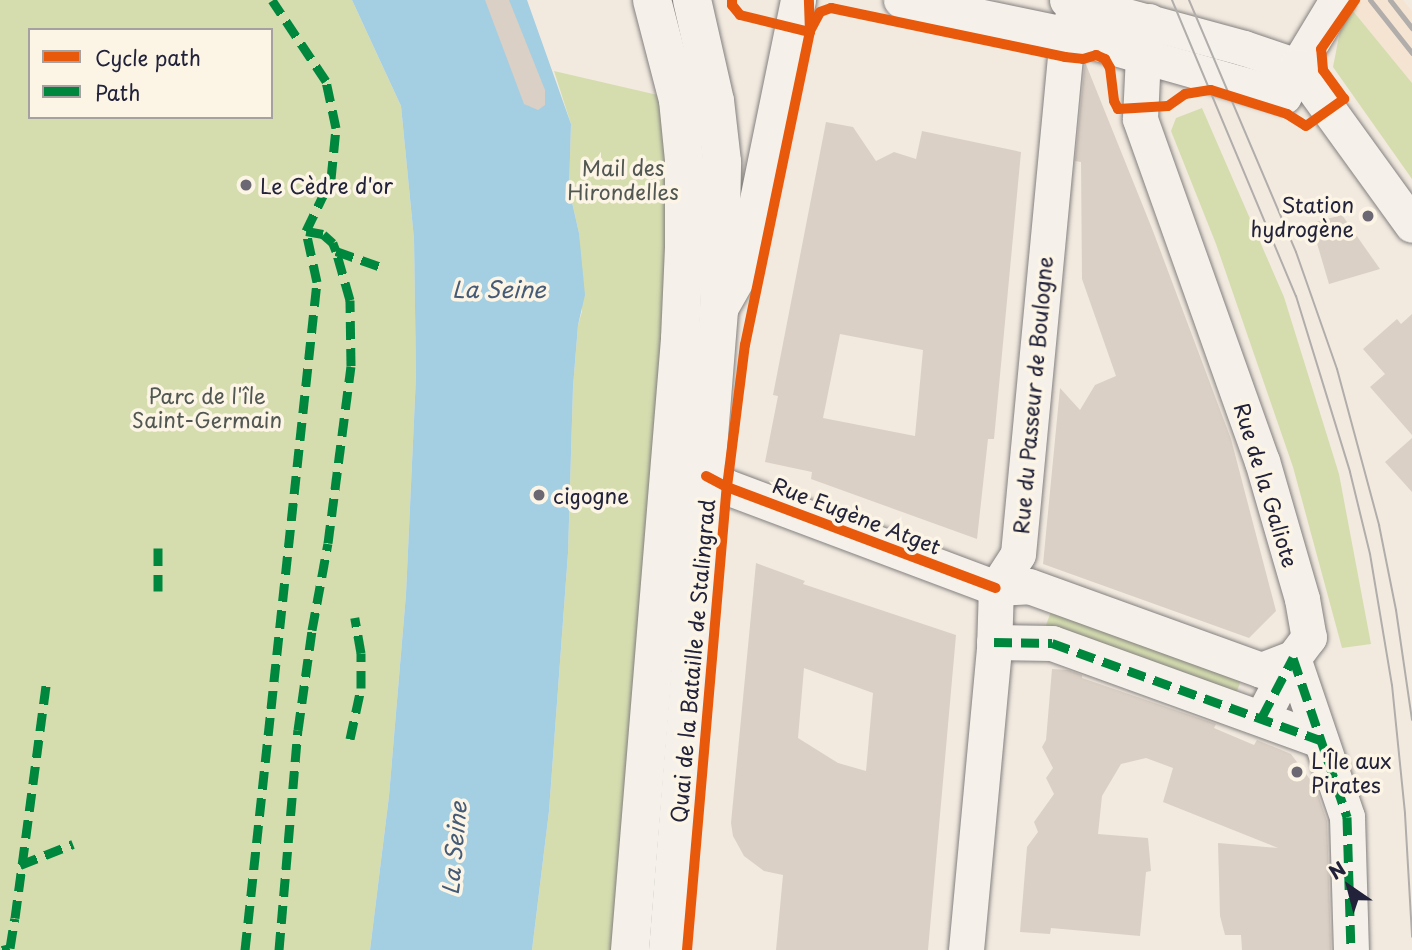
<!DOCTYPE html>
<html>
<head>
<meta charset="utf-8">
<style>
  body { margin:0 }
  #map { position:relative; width:1412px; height:950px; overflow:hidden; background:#f2eadf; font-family:"Playpen Sans",sans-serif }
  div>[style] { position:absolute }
  .built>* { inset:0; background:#f5e4d1 }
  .green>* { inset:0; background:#d5ddaf; transform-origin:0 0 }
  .water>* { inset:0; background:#a4cee2 }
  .building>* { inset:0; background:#dbd0c5 }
  .roads { filter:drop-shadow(0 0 2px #848080) drop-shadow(0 0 2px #848080) }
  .minor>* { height:35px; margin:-17.5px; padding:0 17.5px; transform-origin:17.5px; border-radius:17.5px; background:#f5f1ea }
  .major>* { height:38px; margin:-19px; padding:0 19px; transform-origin:19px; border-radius:19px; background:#f5f1ea }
  .tram>* { height:2px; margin:-1px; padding:0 1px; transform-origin:1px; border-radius:1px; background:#b0adab }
  .rail>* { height:5px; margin:-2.5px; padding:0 2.5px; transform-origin:2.5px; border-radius:2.5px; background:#b0adab }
  .quiet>* { height:9px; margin-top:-4.5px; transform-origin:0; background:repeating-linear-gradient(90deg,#00873e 0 18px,transparent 0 27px) }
  .cycleway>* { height:10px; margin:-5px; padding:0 5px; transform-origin:5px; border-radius:5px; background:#e8590c }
  .dots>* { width:19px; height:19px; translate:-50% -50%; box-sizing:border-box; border:4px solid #fcf5e5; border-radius:50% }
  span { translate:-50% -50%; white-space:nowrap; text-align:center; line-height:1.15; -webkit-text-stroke:7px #fcf5e5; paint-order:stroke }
  .park-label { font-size:21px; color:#515752 }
  .poi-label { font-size:21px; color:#22223b }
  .left { translate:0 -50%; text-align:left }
  .right { translate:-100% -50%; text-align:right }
  .street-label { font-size:21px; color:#22223b }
  .water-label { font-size:23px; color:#445a76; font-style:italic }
  .legend { position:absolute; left:28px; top:28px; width:245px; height:91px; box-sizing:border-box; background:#fcf5e5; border:2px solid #a5a1a1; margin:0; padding:9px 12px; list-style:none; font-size:21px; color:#22223b }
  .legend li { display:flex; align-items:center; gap:14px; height:35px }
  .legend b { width:35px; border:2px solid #a5a1a1 }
  .north { position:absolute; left:1314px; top:852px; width:70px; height:70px; -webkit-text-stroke:5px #fcf5e5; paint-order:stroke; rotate:325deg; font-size:19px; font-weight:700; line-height:28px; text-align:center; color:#22223b }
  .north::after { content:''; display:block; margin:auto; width:24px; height:32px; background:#22223b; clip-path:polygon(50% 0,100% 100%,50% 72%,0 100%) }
</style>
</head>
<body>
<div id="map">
  <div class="built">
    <div style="clip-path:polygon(1360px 0,1403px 0,1412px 11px,1412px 83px,1353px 11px)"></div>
  </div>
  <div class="green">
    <div style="clip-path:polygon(evenodd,0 0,352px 0,401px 106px,414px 239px,416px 376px,406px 594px,389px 796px,370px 950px,0 950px,0 0,30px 30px,271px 30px,271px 117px,30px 117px,30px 30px)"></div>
    <div style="clip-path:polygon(1353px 11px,1412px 83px,1412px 179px,1333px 67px,1340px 31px)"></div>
    <div style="clip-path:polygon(554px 71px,675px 99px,674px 388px,612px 950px,532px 950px,549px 811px,568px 553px,573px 387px,578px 325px,582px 311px,579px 233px,569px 189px,571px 124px)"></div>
    <div style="clip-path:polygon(1202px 108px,1284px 297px,1339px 474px,1371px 644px,1342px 648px,1293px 467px,1216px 244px,1171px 131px,1176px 118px)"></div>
    <div style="left:1053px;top:606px;width:202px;height:25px;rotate:20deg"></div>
  </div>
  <div class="water">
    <div style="clip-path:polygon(352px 0,527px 0,571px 124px,569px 189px,579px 233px,585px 295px,578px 325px,573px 387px,568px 553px,549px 811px,532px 950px,370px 950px,389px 796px,406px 594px,416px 376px,414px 239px,401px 106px)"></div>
  </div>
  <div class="building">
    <div style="clip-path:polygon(485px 0,509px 0,545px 90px,545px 105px,538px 110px,524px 104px)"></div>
    <div style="clip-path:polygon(1085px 62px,1153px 231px,1231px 439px,1276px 611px,1249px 638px,1043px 564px,1060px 388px,1080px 410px,1095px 385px,1116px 376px,1082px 279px,1081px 162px,1075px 161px)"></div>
    <div style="clip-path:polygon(evenodd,826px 122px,853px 127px,876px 161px,894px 152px,916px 159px,922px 131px,1021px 152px,994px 439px,988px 439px,977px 539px,811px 479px,812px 472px,765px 462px,778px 396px,773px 395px,826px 122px,840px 334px,923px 350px,915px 436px,823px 418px,840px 334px)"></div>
    <div style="clip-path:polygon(1342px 215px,1380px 269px,1329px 284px,1311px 223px)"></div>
    <div style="clip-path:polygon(1412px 314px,1412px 435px,1370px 387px,1385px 374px,1363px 349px,1397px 319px,1401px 324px)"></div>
    <div style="clip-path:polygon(1412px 438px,1412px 492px,1385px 462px)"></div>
    <div style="clip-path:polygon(evenodd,756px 563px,805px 581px,803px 584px,956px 635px,928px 950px,776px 950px,783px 875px,764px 871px,744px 856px,733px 836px,731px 823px,756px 563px,804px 668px,873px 693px,866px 771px,838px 763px,798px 738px,804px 668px)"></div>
    <div style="clip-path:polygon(1052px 669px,1068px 670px,1082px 675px,1082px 678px,1216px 724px,1214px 728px,1254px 745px,1257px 740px,1291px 754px,1315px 786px,1327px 821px,1331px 950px,1242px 950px,1241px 935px,1225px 935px,1220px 916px,1218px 843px,1278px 848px,1163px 802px,1173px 768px,1146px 758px,1121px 764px,1102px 796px,1098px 834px,1148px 838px,1151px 871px,1146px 872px,1140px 936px,1051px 928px,1050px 934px,1020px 932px,1027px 847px,1038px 832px,1034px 822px,1054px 794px,1046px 778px,1053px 768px,1042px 747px,1046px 740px)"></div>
  </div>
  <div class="roads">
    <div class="minor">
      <div style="left:901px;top:0;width:172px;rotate:11.8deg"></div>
      <div style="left:1069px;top:35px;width:223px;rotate:15.8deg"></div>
      <div style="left:1284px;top:96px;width:33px;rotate:-67deg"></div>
      <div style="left:1297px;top:66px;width:77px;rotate:-58.8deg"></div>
      <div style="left:1067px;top:0;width:183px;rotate:15.2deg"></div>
      <div style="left:1244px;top:48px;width:56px;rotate:18.8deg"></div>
      <div style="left:1297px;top:66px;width:196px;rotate:54.1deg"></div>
      <div style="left:1149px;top:21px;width:35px;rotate:100deg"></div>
      <div style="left:1143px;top:55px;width:64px;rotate:92.7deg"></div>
      <div style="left:1140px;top:119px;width:363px;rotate:70.4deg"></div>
      <div style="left:1262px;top:461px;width:144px;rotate:73.8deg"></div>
      <div style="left:1302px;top:599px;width:39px;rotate:80deg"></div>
      <div style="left:1309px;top:637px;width:26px;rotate:127deg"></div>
      <div style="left:1293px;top:658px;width:67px;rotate:117.7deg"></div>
      <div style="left:719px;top:310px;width:48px;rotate:-60.3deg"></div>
      <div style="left:743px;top:268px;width:274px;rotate:-78.4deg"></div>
      <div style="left:706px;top:476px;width:24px;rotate:28deg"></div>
      <div style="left:727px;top:487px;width:287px;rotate:20.6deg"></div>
      <div style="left:996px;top:588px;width:33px;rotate:-3deg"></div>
      <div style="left:1029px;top:586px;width:247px;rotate:19.9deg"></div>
      <div style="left:1261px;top:670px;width:34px;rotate:-21deg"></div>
      <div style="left:994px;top:642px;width:58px;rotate:1deg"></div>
      <div style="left:1052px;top:643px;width:285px;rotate:19.9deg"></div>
      <div style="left:1293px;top:658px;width:168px;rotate:71.2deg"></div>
      <div style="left:1347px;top:817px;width:133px;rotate:88.3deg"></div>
      <div style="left:966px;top:950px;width:301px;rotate:-84.7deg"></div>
      <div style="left:994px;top:650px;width:62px;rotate:-88.2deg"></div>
      <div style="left:996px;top:588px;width:40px;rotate:-57.1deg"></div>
      <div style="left:1018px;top:554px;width:499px;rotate:-84.6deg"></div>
      <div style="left:1065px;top:57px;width:56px;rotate:-79.7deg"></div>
    </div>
    <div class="major">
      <div style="left:630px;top:950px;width:613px;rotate:-85.32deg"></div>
      <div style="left:680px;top:339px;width:90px;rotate:-87.5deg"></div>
      <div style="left:684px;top:249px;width:89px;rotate:-90deg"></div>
      <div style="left:684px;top:160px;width:60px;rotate:-95.7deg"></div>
      <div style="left:678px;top:100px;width:103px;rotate:-104.6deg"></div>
      <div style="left:668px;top:950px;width:642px;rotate:-85.44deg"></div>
      <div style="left:719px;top:310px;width:148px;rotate:-88.8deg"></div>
      <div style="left:722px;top:162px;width:61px;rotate:-96.5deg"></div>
      <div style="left:715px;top:101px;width:104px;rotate:-102.8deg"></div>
    </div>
  </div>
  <div class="tram">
    <div style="left:1172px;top:0;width:321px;rotate:67.3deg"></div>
    <div style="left:1296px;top:296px;width:184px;rotate:72.9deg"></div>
    <div style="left:1350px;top:472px;width:84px;rotate:76.3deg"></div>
    <div style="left:1370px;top:554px;width:133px;rotate:80.5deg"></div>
    <div style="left:1392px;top:685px;width:130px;rotate:84.2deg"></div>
    <div style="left:1405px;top:814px;width:123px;rotate:86.7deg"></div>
    <div style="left:1189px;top:0;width:274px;rotate:67deg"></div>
    <div style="left:1296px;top:252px;width:124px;rotate:70.7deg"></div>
    <div style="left:1337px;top:369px;width:162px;rotate:74.9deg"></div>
    <div style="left:1379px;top:525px;width:87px;rotate:78.7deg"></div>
    <div style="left:1396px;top:610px;width:111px;rotate:81.7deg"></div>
  </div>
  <div class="rail">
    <div style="left:1370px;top:0;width:68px;rotate:51.6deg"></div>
    <div style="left:1390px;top:0;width:36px;rotate:52deg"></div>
  </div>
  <div class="quiet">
    <div style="left:336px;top:251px;width:48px;rotate:19.6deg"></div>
    <div style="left:158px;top:548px;width:43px;rotate:90deg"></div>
    <div style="left:994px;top:642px;width:58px;rotate:1deg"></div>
    <div style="left:1052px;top:643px;width:285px;rotate:19.9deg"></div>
    <div style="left:1293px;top:658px;width:168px;rotate:71.2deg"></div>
    <div style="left:1347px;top:817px;width:133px;rotate:88.3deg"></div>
    <div style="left:1262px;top:717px;width:67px;rotate:-62.3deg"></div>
    <div style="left:350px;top:739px;width:52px;rotate:-77.8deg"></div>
    <div style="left:361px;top:688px;width:35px;rotate:-90deg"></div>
    <div style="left:361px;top:653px;width:36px;rotate:-100deg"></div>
    <div style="left:20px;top:865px;width:57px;rotate:-21.6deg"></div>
    <div style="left:2px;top:950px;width:8px;rotate:-14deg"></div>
    <div style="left:10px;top:948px;width:30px;rotate:-81deg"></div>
    <div style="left:15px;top:918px;width:235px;rotate:-82.4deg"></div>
    <div style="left:245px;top:950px;width:672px;rotate:-83.85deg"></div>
    <div style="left:317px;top:282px;width:52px;rotate:-102.2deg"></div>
    <div style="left:306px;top:231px;width:58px;rotate:-64.3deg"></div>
    <div style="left:331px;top:179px;width:51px;rotate:-84.4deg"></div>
    <div style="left:336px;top:128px;width:48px;rotate:-102deg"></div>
    <div style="left:326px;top:81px;width:97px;rotate:-123.7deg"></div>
    <div style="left:279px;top:950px;width:221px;rotate:-85.1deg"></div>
    <div style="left:298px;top:730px;width:101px;rotate:-82deg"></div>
    <div style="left:312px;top:630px;width:88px;rotate:-79.6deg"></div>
    <div style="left:328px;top:543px;width:178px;rotate:-82.6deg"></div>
    <div style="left:351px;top:366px;width:66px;rotate:-90.9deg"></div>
    <div style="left:350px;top:300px;width:51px;rotate:-105.9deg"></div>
    <div style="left:336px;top:251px;width:9px;rotate:-111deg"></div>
    <div style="left:333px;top:243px;width:13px;rotate:-138deg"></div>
    <div style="left:323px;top:234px;width:17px;rotate:-170deg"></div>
  </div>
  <div class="cycleway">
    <div style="left:732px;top:0;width:5px;rotate:90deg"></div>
    <div style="left:732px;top:5px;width:13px;rotate:51deg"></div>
    <div style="left:740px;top:15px;width:72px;rotate:13.7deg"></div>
    <div style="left:810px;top:31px;width:21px;rotate:-62deg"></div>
    <div style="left:820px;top:12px;width:12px;rotate:-20deg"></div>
    <div style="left:831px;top:8px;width:239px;rotate:11.8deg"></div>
    <div style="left:1065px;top:57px;width:18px;rotate:6deg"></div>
    <div style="left:1083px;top:59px;width:14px;rotate:-17deg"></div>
    <div style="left:1096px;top:55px;width:10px;rotate:24deg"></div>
    <div style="left:1105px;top:59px;width:10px;rotate:61deg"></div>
    <div style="left:1110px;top:68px;width:33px;rotate:83deg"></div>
    <div style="left:1114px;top:101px;width:9px;rotate:63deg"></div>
    <div style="left:1118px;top:109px;width:50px;rotate:-3.4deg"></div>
    <div style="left:1168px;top:106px;width:21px;rotate:-35deg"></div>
    <div style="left:1185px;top:94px;width:26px;rotate:-9deg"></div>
    <div style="left:1211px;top:90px;width:80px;rotate:17.5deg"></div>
    <div style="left:1287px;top:114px;width:22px;rotate:32deg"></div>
    <div style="left:1306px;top:126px;width:47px;rotate:-35.4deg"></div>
    <div style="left:1344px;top:99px;width:36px;rotate:-126deg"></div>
    <div style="left:1323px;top:70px;width:21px;rotate:-95deg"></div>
    <div style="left:1321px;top:49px;width:60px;rotate:-55.2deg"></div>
    <div style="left:706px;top:476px;width:24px;rotate:28deg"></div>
    <div style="left:727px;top:487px;width:287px;rotate:20.6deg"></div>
    <div style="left:687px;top:950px;width:465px;rotate:-85.1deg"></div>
    <div style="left:727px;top:487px;width:143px;rotate:-82.8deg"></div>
    <div style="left:745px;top:345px;width:320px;rotate:-78.3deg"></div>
    <div style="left:810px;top:32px;width:32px;rotate:-92deg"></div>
  </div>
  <div class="dots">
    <div style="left:246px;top:185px;background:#6b6874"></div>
    <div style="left:1368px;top:216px;background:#6b6874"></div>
    <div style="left:539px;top:495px;background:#6b6874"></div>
    <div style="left:1297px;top:772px;background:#6b6874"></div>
  </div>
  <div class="park-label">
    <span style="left:623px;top:179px">Mail des<br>Hirondelles</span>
    <span style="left:207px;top:407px">Parc de l'île<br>Saint-Germain</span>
  </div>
  <div class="poi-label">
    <span class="left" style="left:260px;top:185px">Le Cèdre d'or</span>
    <span class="right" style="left:1354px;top:216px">Station<br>hydrogène</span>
    <span class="left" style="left:553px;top:495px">cigogne</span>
    <span class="left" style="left:1311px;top:772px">L'Île aux<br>Pirates</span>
  </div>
  <div class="street-label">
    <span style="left:1032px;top:395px;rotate:-85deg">Rue du Passeur de Boulogne</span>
    <span style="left:1267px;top:485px;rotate:73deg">Rue de la Galiote</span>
    <span style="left:857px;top:515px;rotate:21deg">Rue Eugène Atget</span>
    <span style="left:692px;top:661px;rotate:-85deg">Quai de la Bataille de Stalingrad</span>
  </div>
  <div class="water-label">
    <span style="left:499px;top:289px">La Seine</span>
    <span style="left:454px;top:848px;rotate:-85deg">La Seine</span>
  </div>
  <ul class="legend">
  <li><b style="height:9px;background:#e8590c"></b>Cycle path</li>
  <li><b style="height:9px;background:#00873e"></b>Path</li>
  </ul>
  <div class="north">N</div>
</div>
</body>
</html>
